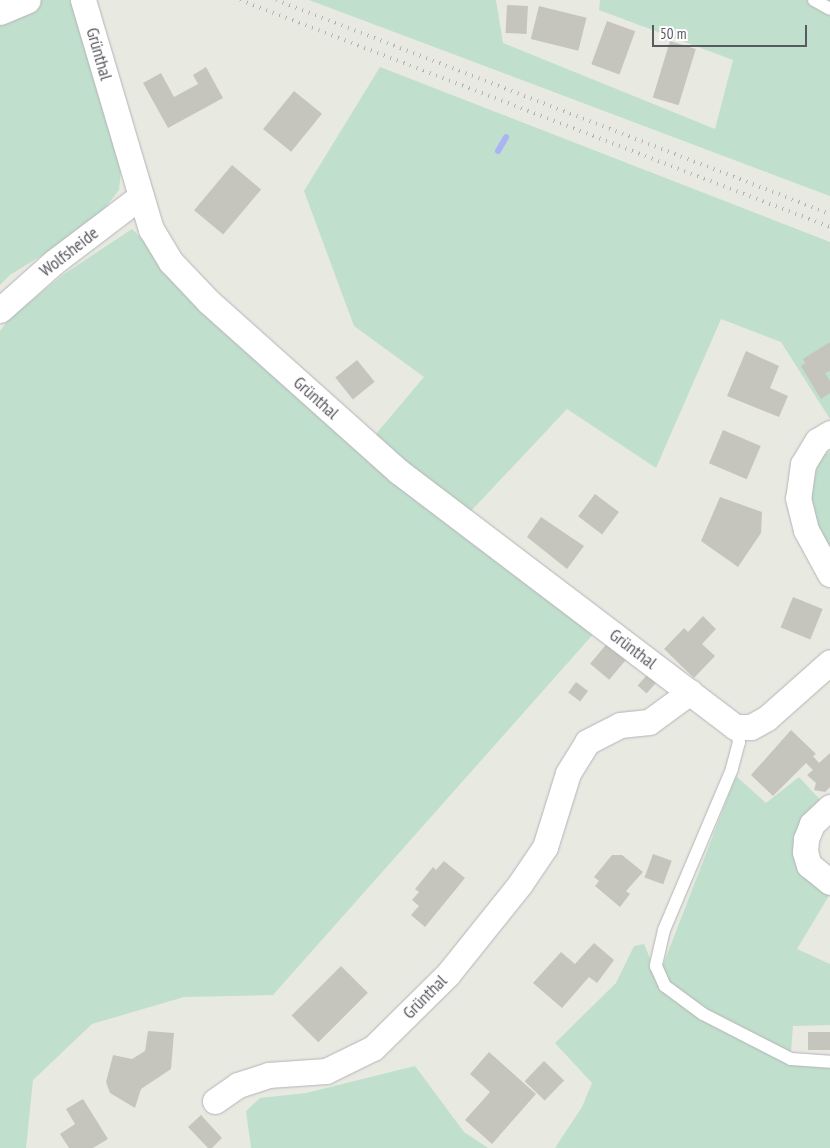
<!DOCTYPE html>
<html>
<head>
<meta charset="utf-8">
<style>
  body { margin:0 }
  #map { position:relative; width:830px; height:1148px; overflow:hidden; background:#e8eae1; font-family:"PT Sans Narrow",sans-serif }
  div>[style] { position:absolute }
  .green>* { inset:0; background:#c0dfcc }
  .stream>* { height:6px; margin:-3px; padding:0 3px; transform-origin:3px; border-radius:3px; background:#a8b4f3 }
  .building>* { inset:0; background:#c5c5bd; transform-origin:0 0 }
  .roads { filter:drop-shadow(0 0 1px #b4b3ba) drop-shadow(0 0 1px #b4b3ba) }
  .service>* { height:12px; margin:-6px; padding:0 6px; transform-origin:6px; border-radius:6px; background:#fff }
  .minor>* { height:25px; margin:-12.5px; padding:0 12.5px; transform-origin:12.5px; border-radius:12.5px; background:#fff }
  .rail>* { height:4px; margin-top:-2px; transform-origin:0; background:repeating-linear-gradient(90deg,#b3b3b4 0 1px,transparent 0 7px) }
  span { translate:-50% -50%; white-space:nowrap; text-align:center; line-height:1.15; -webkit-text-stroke:5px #fff; paint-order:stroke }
  .street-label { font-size:18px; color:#595960 }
  .scale { position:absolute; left:652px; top:25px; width:155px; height:22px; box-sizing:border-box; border:2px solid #595960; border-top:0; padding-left:6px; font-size:15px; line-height:18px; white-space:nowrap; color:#595960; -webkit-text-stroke:4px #fff; paint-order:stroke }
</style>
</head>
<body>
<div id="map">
  <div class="green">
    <div style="clip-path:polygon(0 0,70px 0,122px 160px,119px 190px,101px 213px,60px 244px,10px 275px,0 285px)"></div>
    <div style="clip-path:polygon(309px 0,496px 0,503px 43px,715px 129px,733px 60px,599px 10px,600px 0,830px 0,830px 196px)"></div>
    <div style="clip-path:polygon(380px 67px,830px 242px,830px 419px,781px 342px,721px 319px,656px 468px,567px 409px,456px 527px,596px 631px,273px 995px,184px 997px,92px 1024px,33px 1080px,26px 1148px,0 1148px,0 331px,7px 321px,64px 274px,132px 229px,360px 453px,424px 377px,354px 326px,304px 191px)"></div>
    <div style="clip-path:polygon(830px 451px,830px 555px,816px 524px,809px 494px,820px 458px)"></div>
    <div style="clip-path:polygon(736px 776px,766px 803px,799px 777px,823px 803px,796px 866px,830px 894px,797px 949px,830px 964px,830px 1025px,793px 1026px,790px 1065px,830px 1068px,830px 1148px,555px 1148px,582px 1107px,592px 1083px,555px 1043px,616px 983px,634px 946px,644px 944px,658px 978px)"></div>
    <div style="clip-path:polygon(415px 1066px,464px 1132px,488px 1148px,251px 1148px,246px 1111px,260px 1098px,306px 1093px)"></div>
  </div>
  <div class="stream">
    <div style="left:498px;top:151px;width:16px;rotate:-60deg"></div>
  </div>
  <div class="building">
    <div style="left:507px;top:5px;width:21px;height:28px;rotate:3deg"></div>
    <div style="left:539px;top:6px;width:49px;height:34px;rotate:14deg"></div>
    <div style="left:607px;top:21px;width:30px;height:46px;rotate:20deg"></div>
    <div style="left:670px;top:41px;width:27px;height:59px;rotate:17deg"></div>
    <div style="clip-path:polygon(206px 67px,223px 98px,168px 128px,143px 83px,161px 73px,174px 97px,198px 84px,193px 75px)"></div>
    <div style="left:294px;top:91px;width:36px;height:49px;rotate:39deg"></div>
    <div style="left:232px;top:165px;width:38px;height:59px;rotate:40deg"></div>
    <div style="clip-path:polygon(830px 342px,830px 371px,825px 373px,830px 381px,830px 393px,821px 399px,801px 366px,805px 363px,803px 359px)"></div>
    <div style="clip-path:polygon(746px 351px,779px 366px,770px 388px,788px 396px,779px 417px,727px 396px)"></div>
    <div style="left:357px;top:360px;width:28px;height:28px;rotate:51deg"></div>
    <div style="left:723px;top:430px;width:41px;height:36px;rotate:23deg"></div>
    <div style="left:595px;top:494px;width:30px;height:28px;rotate:37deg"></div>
    <div style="clip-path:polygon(720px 497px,762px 512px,761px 533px,738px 567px,701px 541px)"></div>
    <div style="clip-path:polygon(541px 517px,584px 546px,567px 569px,527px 537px)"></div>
    <div style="left:793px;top:597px;width:32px;height:33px;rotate:22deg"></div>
    <div style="clip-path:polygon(703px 616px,716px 629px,702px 644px,715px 656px,694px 678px,664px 649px,684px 628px,688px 632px)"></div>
    <div style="left:610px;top:640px;width:25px;height:31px;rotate:40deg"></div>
    <div style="left:647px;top:675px;width:12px;height:14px;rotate:42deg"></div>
    <div style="left:576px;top:682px;width:15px;height:13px;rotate:37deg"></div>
    <div style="clip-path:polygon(791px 730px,816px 754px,813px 756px,819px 763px,830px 753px,830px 787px,825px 792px,814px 790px,816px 783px,807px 775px,813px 770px,806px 763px,773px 796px,751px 775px)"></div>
    <div style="left:653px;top:854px;width:20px;height:25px;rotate:20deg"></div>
    <div style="clip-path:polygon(612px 855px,622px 855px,643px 872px,626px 891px,630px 894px,620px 907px,595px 886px,599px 881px,594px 877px)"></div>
    <div style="clip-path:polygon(444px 861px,465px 878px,425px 927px,411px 915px,419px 906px,412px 900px,419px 892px,415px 889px,433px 867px,436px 870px)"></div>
    <div style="clip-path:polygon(594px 943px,614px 960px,597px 983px,589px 977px,562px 1008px,533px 983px,561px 952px,575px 964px)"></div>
    <div style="left:341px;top:966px;width:38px;height:70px;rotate:45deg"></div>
    <div style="clip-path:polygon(148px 1031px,174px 1033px,171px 1069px,141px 1089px,135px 1108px,110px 1093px,106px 1082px,113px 1055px,132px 1059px,145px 1051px)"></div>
    <div style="left:808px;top:1032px;width:22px;height:18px"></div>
    <div style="clip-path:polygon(489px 1052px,536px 1094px,492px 1144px,465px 1120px,490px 1092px,470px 1074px)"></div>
    <div style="left:544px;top:1061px;width:28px;height:28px;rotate:44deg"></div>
    <div style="clip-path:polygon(83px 1099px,108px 1139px,93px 1148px,69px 1148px,60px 1134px,75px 1124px,66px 1109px)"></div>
    <div style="clip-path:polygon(201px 1115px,222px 1138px,212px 1148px,208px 1148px,188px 1127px)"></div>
  </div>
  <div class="roads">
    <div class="service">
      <div style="left:814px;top:0;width:18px;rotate:29deg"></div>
      <div style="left:735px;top:727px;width:16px;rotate:75deg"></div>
      <div style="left:739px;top:742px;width:28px;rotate:105deg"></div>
      <div style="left:732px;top:769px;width:175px;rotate:112.9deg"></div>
      <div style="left:664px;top:930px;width:37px;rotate:103deg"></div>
      <div style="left:656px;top:966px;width:22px;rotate:66deg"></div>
      <div style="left:665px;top:986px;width:47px;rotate:36.4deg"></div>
      <div style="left:703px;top:1014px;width:99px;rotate:27.1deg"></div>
      <div style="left:791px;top:1059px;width:39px;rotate:4deg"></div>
    </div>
    <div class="minor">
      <div style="left:83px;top:0;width:239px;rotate:73.5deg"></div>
      <div style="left:151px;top:229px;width:39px;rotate:59deg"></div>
      <div style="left:171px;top:262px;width:55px;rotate:46.5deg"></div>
      <div style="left:209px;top:302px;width:254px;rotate:41.8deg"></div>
      <div style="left:398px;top:471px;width:423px;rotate:37.2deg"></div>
      <div style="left:735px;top:727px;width:16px"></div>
      <div style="left:751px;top:727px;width:18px;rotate:-29deg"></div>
      <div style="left:767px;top:718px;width:84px;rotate:-41.6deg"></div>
      <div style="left:0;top:12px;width:30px;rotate:-23deg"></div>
      <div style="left:0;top:310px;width:72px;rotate:-41.6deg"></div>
      <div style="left:54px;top:262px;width:109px;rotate:-37.2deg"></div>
      <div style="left:830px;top:433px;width:15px;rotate:148deg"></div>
      <div style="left:817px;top:441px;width:27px;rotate:121deg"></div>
      <div style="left:803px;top:464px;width:34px;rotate:98deg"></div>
      <div style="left:798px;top:498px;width:33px;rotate:76deg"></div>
      <div style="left:806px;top:530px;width:50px;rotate:61.4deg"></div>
      <div style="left:830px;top:807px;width:25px;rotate:137deg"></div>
      <div style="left:812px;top:824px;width:16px;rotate:112deg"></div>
      <div style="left:806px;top:839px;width:13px;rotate:94deg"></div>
      <div style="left:805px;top:852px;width:14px;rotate:73deg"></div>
      <div style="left:809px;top:865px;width:27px;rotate:39deg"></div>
      <div style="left:215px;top:1101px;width:28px;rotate:-35deg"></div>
      <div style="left:238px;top:1085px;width:32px;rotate:-18deg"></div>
      <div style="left:268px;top:1075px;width:58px;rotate:-3.9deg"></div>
      <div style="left:326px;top:1071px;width:52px;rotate:-26.1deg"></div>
      <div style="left:373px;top:1048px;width:105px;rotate:-44.6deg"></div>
      <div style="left:448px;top:974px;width:115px;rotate:-51.3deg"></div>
      <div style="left:520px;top:884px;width:45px;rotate:-56deg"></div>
      <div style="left:545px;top:847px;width:77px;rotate:-72.7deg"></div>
      <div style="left:568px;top:773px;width:36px;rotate:-58deg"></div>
      <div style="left:587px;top:742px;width:37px;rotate:-27deg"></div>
      <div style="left:620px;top:725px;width:29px;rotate:-6deg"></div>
      <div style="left:649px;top:722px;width:51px;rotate:-36.2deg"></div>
    </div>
  </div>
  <div class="rail">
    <div style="left:240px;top:0;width:632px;rotate:21.04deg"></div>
    <div style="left:276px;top:0;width:594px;rotate:21.12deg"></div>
  </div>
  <div class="street-label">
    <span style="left:99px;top:54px;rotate:74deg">Grünthal</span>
    <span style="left:69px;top:252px;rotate:-38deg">Wolfsheide</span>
    <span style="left:316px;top:398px;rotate:42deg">Grünthal</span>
    <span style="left:633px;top:649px;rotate:37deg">Grünthal</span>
    <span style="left:425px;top:997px;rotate:-45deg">Grünthal</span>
  </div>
  <div class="scale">50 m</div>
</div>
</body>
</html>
